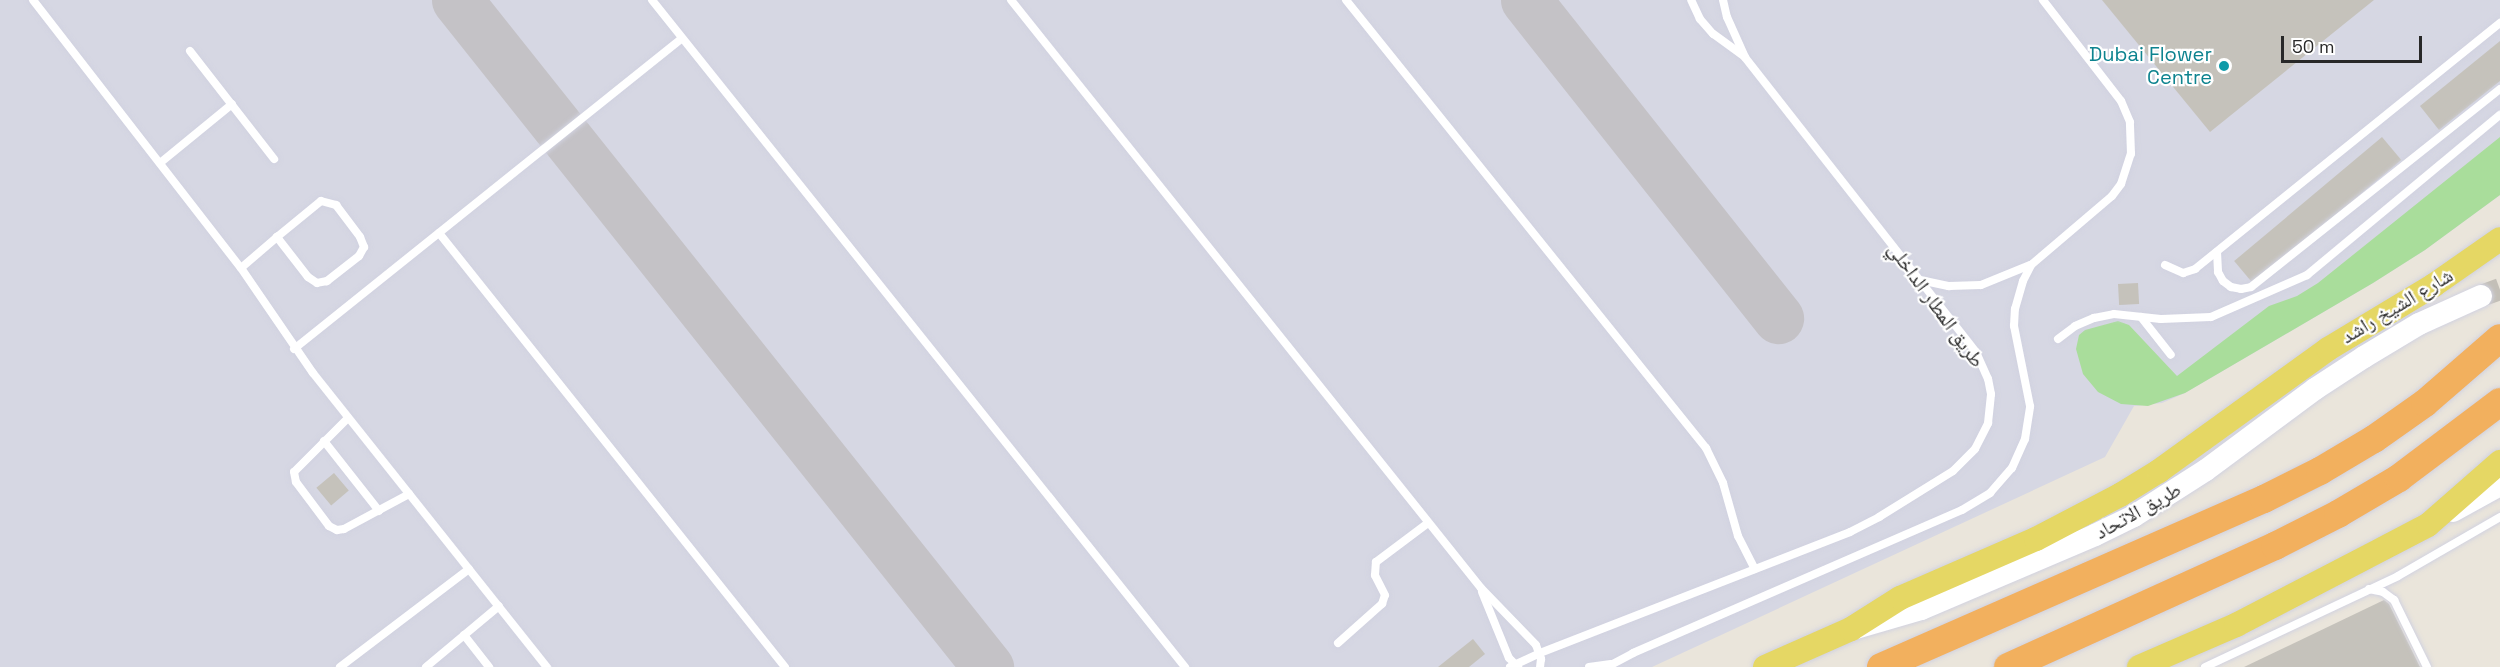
<!DOCTYPE html>
<html>
<head>
<meta charset="utf-8">
<style>
  body { margin:0 }
  #map { position:relative; width:2500px; height:667px; overflow:hidden; background:#eae5db; font-family:"Space Grotesk","Noto Naskh Arabic",sans-serif }
  div>[style] { position:absolute }
  .airport>* { inset:0; background:#d6d7e3 }
  .green>* { inset:0; background:#a9dd9b }
  .taxiway>* { height:51px; margin:-25.5px; padding:0 25.5px; transform-origin:25.5px; border-radius:25.5px; background:#c4c2c6 }
  .building>* { inset:0; background:#c5c2bb; transform-origin:0 0 }
  .secondary-tunnel>* { height:22px; margin-top:-11px; transform-origin:0; background:repeating-linear-gradient(90deg,#c3bfb7 0 22px,transparent 0 33px) }
  .roads { filter:drop-shadow(0 0 2px #d1d2e0) drop-shadow(0 0 2px #d1d2e0) }
  .service>* { height:8px; margin:-4px; padding:0 4px; transform-origin:4px; border-radius:4px; background:#fff }
  .secondary>* { height:22px; margin:-11px; padding:0 11px; transform-origin:11px; border-radius:11px; background:#fff }
  .primary>* { height:24px; margin:-12px; padding:0 12px; transform-origin:12px; border-radius:12px; background:#e5d764 }
  .motorway>* { height:28px; margin:-14px; padding:0 14px; transform-origin:14px; border-radius:14px; background:#f2b05e }
  .dots>* { width:16px; height:16px; translate:-50% -50%; box-sizing:border-box; border:3px solid #fff; border-radius:50% }
  span { translate:-50% -50%; white-space:nowrap; text-align:center; line-height:1.15; -webkit-text-stroke:4.5px #fff; paint-order:stroke }
  .culture-label { font-size:20px; color:#0d838f }
  .right { translate:-100% -50%; text-align:right }
  .street-label { font-size:20px; color:#282828 }
  .scale { position:absolute; left:2281px; top:36px; width:141px; height:27px; box-sizing:border-box; border:3px solid #282828; border-top:0; padding-left:8px; font-size:18px; line-height:21px; white-space:nowrap; color:#282828; -webkit-text-stroke:4px #fff; paint-order:stroke }
</style>
</head>
<body>
<div id="map">
  <div class="airport">
    <div style="clip-path:polygon(0 0,2500px 0,2500px 195px,2425px 250px,2373px 283px,2185px 393px,2162px 403px,2134px 406px,2105px 457px,1652px 667px,0 667px)"></div>
  </div>
  <div class="green">
    <div style="clip-path:polygon(2500px 137px,2500px 195px,2425px 250px,2373px 283px,2185px 393px,2148px 406px,2121px 404px,2098px 392px,2083px 374px,2076px 349px,2079px 335px,2085px 330px,2118px 321px,2129px 325px,2177px 376px,2269px 306px,2297px 296px,2318px 283px)"></div>
  </div>
  <div class="taxiway">
    <div style="left:457px;top:0;width:853px;rotate:51.48deg"></div>
    <div style="left:1526px;top:0;width:406px;rotate:51.6deg"></div>
  </div>
  <div class="building">
    <div style="clip-path:polygon(2102px 0,2374px 0,2210px 132px)"></div>
    <div style="clip-path:polygon(2500px 41px,2500px 81px,2439px 130px,2420px 106px)"></div>
    <div style="left:2382px;top:137px;width:30px;height:193px;rotate:50deg"></div>
    <div style="left:2138px;top:283px;width:21px;height:20px;rotate:87deg"></div>
    <div style="left:334px;top:473px;width:23px;height:23px;rotate:50deg"></div>
    <div style="clip-path:polygon(2384px 600px,2389px 604px,2420px 667px,2244px 667px)"></div>
    <div style="clip-path:polygon(1473px 639px,1485px 654px,1469px 667px,1438px 667px)"></div>
  </div>
  <div class="secondary-tunnel">
    <div style="left:2481px;top:296px;width:20px;rotate:-20deg"></div>
  </div>
  <div class="roads">
    <div class="service">
      <div style="left:33px;top:0;width:339px;rotate:52.2deg"></div>
      <div style="left:241px;top:268px;width:127px;rotate:55.6deg"></div>
      <div style="left:313px;top:373px;width:376px;rotate:51.5deg"></div>
      <div style="left:652px;top:0;width:854px;rotate:51.37deg"></div>
      <div style="left:1011px;top:0;width:753px;rotate:51.36deg"></div>
      <div style="left:1481px;top:588px;width:79px;rotate:46deg"></div>
      <div style="left:1536px;top:645px;width:15px;rotate:70deg"></div>
      <div style="left:1541px;top:659px;width:8px;rotate:97deg"></div>
      <div style="left:1346px;top:0;width:575px;rotate:51.22deg"></div>
      <div style="left:1706px;top:448px;width:39px;rotate:64deg"></div>
      <div style="left:1723px;top:483px;width:55px;rotate:74.2deg"></div>
      <div style="left:1738px;top:536px;width:37px;rotate:63deg"></div>
      <div style="left:1723px;top:0;width:17px;rotate:77deg"></div>
      <div style="left:1727px;top:17px;width:44px;rotate:65.8deg"></div>
      <div style="left:190px;top:51px;width:137px;rotate:52.1deg"></div>
      <div style="left:160px;top:163px;width:93px;rotate:-39.3deg"></div>
      <div style="left:439px;top:233px;width:555px;rotate:51.44deg"></div>
      <div style="left:2217px;top:252px;width:20px;rotate:87deg"></div>
      <div style="left:2218px;top:272px;width:10px;rotate:61deg"></div>
      <div style="left:2223px;top:281px;width:10px;rotate:37deg"></div>
      <div style="left:2231px;top:287px;width:10px;rotate:11deg"></div>
      <div style="left:2241px;top:289px;width:10px;rotate:-11deg"></div>
      <div style="left:2251px;top:287px;width:318px;rotate:-38.5deg"></div>
      <div style="left:2165px;top:265px;width:20px;rotate:24deg"></div>
      <div style="left:2183px;top:273px;width:13px;rotate:-18deg"></div>
      <div style="left:2195px;top:269px;width:392px;rotate:-38.9deg"></div>
      <div style="left:241px;top:268px;width:48px;rotate:-40.7deg"></div>
      <div style="left:277px;top:237px;width:57px;rotate:-39.3deg"></div>
      <div style="left:321px;top:201px;width:16px;rotate:15deg"></div>
      <div style="left:336px;top:205px;width:40px;rotate:53deg"></div>
      <div style="left:360px;top:237px;width:11px;rotate:68deg"></div>
      <div style="left:364px;top:247px;width:10px;rotate:119deg"></div>
      <div style="left:359px;top:256px;width:41px;rotate:142deg"></div>
      <div style="left:327px;top:281px;width:10px;rotate:169deg"></div>
      <div style="left:317px;top:283px;width:11px;rotate:-146deg"></div>
      <div style="left:308px;top:277px;width:51px;rotate:-127.8deg"></div>
      <div style="left:1920px;top:280px;width:30px;rotate:12deg"></div>
      <div style="left:1949px;top:286px;width:32px;rotate:-2deg"></div>
      <div style="left:1981px;top:285px;width:53px;rotate:-22.2deg"></div>
      <div style="left:2141px;top:317px;width:48px;rotate:51.7deg"></div>
      <div style="left:2058px;top:339px;width:21px;rotate:-37deg"></div>
      <div style="left:2075px;top:326px;width:21px;rotate:-23deg"></div>
      <div style="left:2094px;top:318px;width:20px;rotate:-11deg"></div>
      <div style="left:2114px;top:314px;width:47px;rotate:6.1deg"></div>
      <div style="left:2161px;top:319px;width:50px;rotate:-2.3deg"></div>
      <div style="left:2211px;top:317px;width:105px;rotate:-23.6deg"></div>
      <div style="left:2307px;top:275px;width:251px;rotate:-39.7deg"></div>
      <div style="left:294px;top:349px;width:497px;rotate:-38.7deg"></div>
      <div style="left:348px;top:418px;width:76px;rotate:135deg"></div>
      <div style="left:294px;top:472px;width:10px;rotate:79deg"></div>
      <div style="left:296px;top:482px;width:55px;rotate:53.1deg"></div>
      <div style="left:329px;top:526px;width:9px;rotate:27deg"></div>
      <div style="left:337px;top:530px;width:7px;rotate:-8deg"></div>
      <div style="left:344px;top:529px;width:74px;rotate:-28.3deg"></div>
      <div style="left:324px;top:441px;width:89px;rotate:51.8deg"></div>
      <div style="left:2369px;top:589px;width:14px;rotate:12deg"></div>
      <div style="left:2383px;top:592px;width:14px;rotate:36deg"></div>
      <div style="left:2394px;top:600px;width:75px;rotate:63.8deg"></div>
      <div style="left:1482px;top:592px;width:71px;rotate:67.8deg"></div>
      <div style="left:1509px;top:658px;width:13px;rotate:45deg"></div>
      <div style="left:464px;top:635px;width:41px;rotate:52deg"></div>
      <div style="left:1338px;top:643px;width:59px;rotate:-41.6deg"></div>
      <div style="left:1382px;top:604px;width:9px;rotate:-72deg"></div>
      <div style="left:1385px;top:595px;width:22px;rotate:-117deg"></div>
      <div style="left:1375px;top:575px;width:13px;rotate:-86deg"></div>
      <div style="left:1376px;top:562px;width:65px;rotate:-36.9deg"></div>
      <div style="left:340px;top:667px;width:162px;rotate:-37.2deg"></div>
      <div style="left:426px;top:667px;width:95px;rotate:-39.9deg"></div>
      <div style="left:1510px;top:667px;width:33px;rotate:-25deg"></div>
      <div style="left:1540px;top:653px;width:333px;rotate:-21.3deg"></div>
      <div style="left:1850px;top:532px;width:33px;rotate:-27deg"></div>
      <div style="left:1879px;top:517px;width:87px;rotate:-31.9deg"></div>
      <div style="left:1953px;top:471px;width:31px;rotate:-45deg"></div>
      <div style="left:1975px;top:449px;width:29px;rotate:-63deg"></div>
      <div style="left:1988px;top:423px;width:29px;rotate:-84deg"></div>
      <div style="left:1991px;top:394px;width:15px;rotate:-101deg"></div>
      <div style="left:1988px;top:379px;width:30px;rotate:-114deg"></div>
      <div style="left:1976px;top:352px;width:375px;rotate:-128.1deg"></div>
      <div style="left:1745px;top:57px;width:39px;rotate:-144deg"></div>
      <div style="left:1713px;top:34px;width:20px;rotate:-131deg"></div>
      <div style="left:1700px;top:19px;width:21px;rotate:-115deg"></div>
      <div style="left:1589px;top:667px;width:22px;rotate:-8deg"></div>
      <div style="left:1607px;top:667px;width:30px;rotate:-28deg"></div>
      <div style="left:1633px;top:653px;width:359px;rotate:-23.5deg"></div>
      <div style="left:1962px;top:510px;width:33px;rotate:-31deg"></div>
      <div style="left:1990px;top:493px;width:33px;rotate:-49deg"></div>
      <div style="left:2012px;top:468px;width:32px;rotate:-66deg"></div>
      <div style="left:2025px;top:439px;width:33px;rotate:-81deg"></div>
      <div style="left:2030px;top:406px;width:82px;rotate:-101.3deg"></div>
      <div style="left:2014px;top:326px;width:17px;rotate:-87deg"></div>
      <div style="left:2015px;top:309px;width:29px;rotate:-74deg"></div>
      <div style="left:2023px;top:281px;width:18px;rotate:-63deg"></div>
      <div style="left:2031px;top:265px;width:106px;rotate:-40.4deg"></div>
      <div style="left:2112px;top:196px;width:15px;rotate:-53deg"></div>
      <div style="left:2121px;top:184px;width:32px;rotate:-72deg"></div>
      <div style="left:2131px;top:154px;width:32px;rotate:-92deg"></div>
      <div style="left:2130px;top:122px;width:23px;rotate:-113deg"></div>
      <div style="left:2121px;top:101px;width:128px;rotate:-127.7deg"></div>
      <div style="left:2205px;top:667px;width:213px;rotate:-25.2deg"></div>
      <div style="left:2398px;top:576px;width:118px;rotate:-30deg"></div>
    </div>
    <div class="secondary">
      <div style="left:2453px;top:511px;width:54px;rotate:-29deg"></div>
      <div style="left:1856px;top:628px;width:68px;rotate:-16.3deg"></div>
      <div style="left:1921px;top:609px;width:189px;rotate:-23deg"></div>
      <div style="left:2095px;top:535px;width:43px;rotate:-26deg"></div>
      <div style="left:2134px;top:516px;width:85px;rotate:-32.6deg"></div>
      <div style="left:2206px;top:470px;width:136px;rotate:-36.6deg"></div>
      <div style="left:2315px;top:389px;width:59px;rotate:-33.1deg"></div>
      <div style="left:2364px;top:357px;width:64px;rotate:-31deg"></div>
      <div style="left:2419px;top:324px;width:68px;rotate:-24.3deg"></div>
    </div>
    <div class="primary">
      <div style="left:1765px;top:667px;width:94px;rotate:-23.8deg"></div>
      <div style="left:1851px;top:629px;width:58px;rotate:-32.3deg"></div>
      <div style="left:1900px;top:598px;width:148px;rotate:-23.5deg"></div>
      <div style="left:2036px;top:539px;width:95px;rotate:-27.6deg"></div>
      <div style="left:2120px;top:495px;width:46px;rotate:-31.6deg"></div>
      <div style="left:2159px;top:471px;width:208px;rotate:-35.8deg"></div>
      <div style="left:2328px;top:349px;width:124px;rotate:-31.1deg"></div>
      <div style="left:2434px;top:285px;width:80px;rotate:-34.9deg"></div>
      <div style="left:2139px;top:667px;width:106px;rotate:-23.4deg"></div>
      <div style="left:2236px;top:625px;width:216px;rotate:-27.5deg"></div>
      <div style="left:2428px;top:525px;width:96px;rotate:-41.2deg"></div>
    </div>
    <div class="motorway">
      <div style="left:1881px;top:667px;width:418px;rotate:-23.7deg"></div>
      <div style="left:2264px;top:499px;width:63px;rotate:-26.6deg"></div>
      <div style="left:2320px;top:471px;width:63px;rotate:-30.7deg"></div>
      <div style="left:2374px;top:439px;width:62px;rotate:-35.2deg"></div>
      <div style="left:2425px;top:403px;width:99px;rotate:-40.9deg"></div>
      <div style="left:2008px;top:667px;width:293px;rotate:-24.4deg"></div>
      <div style="left:2275px;top:546px;width:71px;rotate:-26.9deg"></div>
      <div style="left:2338px;top:514px;width:71px;rotate:-30.5deg"></div>
      <div style="left:2399px;top:478px;width:126px;rotate:-37deg"></div>
    </div>
  </div>
  <div class="dots">
    <div style="left:2224px;top:66px;background:#0f9aa8"></div>
  </div>
  <div class="culture-label">
    <span class="right" style="left:2212px;top:66px">Dubai Flower<br>Centre</span>
  </div>
  <div class="street-label">
    <span style="left:1936px;top:305px;rotate:54deg">طريق المطار الداخلي</span>
    <span style="left:2397px;top:306px;rotate:-31deg">شارع الشيخ راشد</span>
    <span style="left:2138px;top:511px;rotate:-29deg">طريق الاتحاد</span>
  </div>
  <div class="scale">50 m</div>
</div>
</body>
</html>
